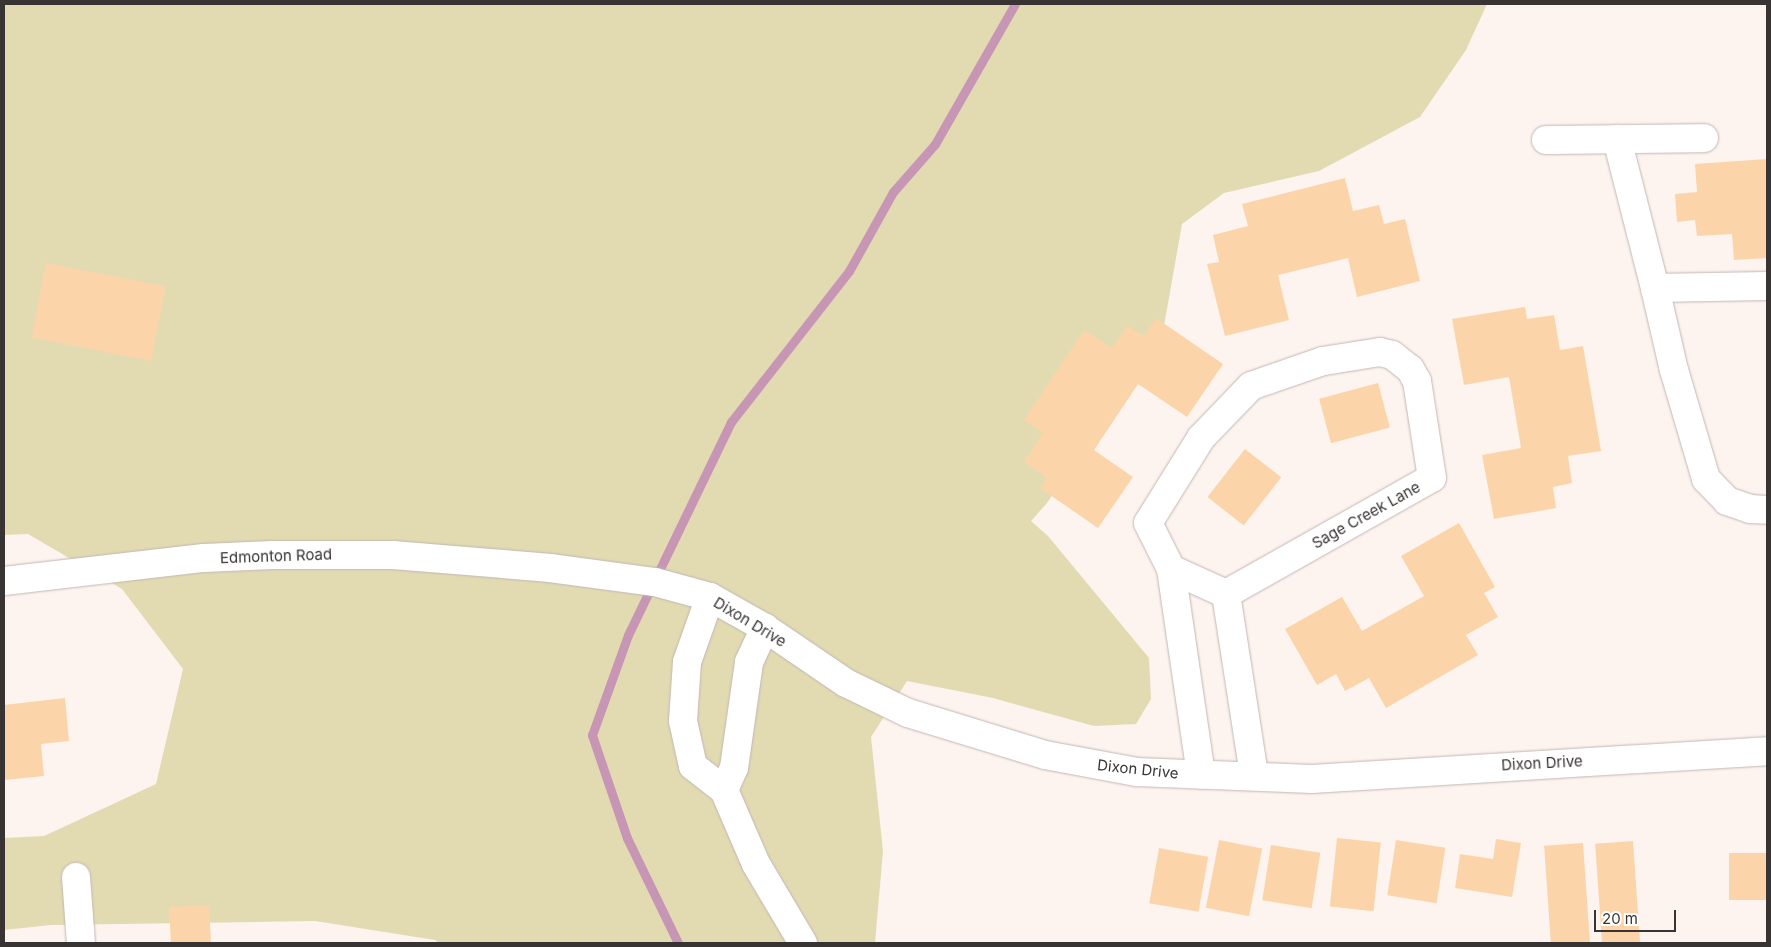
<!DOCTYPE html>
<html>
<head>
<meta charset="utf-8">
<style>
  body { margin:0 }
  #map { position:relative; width:1771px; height:947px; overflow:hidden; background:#fdf3ef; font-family:Inter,sans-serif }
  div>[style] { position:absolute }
  .green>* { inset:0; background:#e2dbb2 }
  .stream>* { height:9px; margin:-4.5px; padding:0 4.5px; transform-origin:4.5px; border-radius:4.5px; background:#c796b4 }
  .building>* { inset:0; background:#fbd5a9; transform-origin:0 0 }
  .roads { filter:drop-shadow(0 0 1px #c1b7b4) drop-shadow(0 0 1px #c1b7b4) }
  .minor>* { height:28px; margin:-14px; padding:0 14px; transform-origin:14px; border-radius:14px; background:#fff }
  span { translate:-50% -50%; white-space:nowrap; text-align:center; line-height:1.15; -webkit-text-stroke:5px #fff; paint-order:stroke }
  .street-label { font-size:15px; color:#383433 }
  .frame { position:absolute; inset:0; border:5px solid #383433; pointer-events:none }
  .scale { position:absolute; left:1594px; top:910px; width:82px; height:22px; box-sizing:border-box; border:2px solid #383433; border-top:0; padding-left:6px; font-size:15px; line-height:18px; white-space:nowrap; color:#383433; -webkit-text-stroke:4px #fff; paint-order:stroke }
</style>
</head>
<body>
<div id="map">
  <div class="green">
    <div style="clip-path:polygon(4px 4px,1487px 4px,1466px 50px,1420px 117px,1319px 171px,1224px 193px,1182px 224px,1164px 326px,1047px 503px,1031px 521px,1048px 536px,1149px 658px,1151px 699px,1136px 724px,1094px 726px,993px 698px,907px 681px,871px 737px,883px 851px,875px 943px,439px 943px,435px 940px,315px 921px,51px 925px,4px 930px,4px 838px,44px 836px,156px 784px,183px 669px,122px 589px,28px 534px,4px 535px)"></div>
  </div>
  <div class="stream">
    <div style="left:678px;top:943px;width:117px;rotate:-115.9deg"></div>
    <div style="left:627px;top:838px;width:109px;rotate:-108.8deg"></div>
    <div style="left:592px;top:735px;width:106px;rotate:-70.2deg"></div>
    <div style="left:628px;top:635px;width:237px;rotate:-64.2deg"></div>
    <div style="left:731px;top:422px;width:192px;rotate:-52deg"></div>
    <div style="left:849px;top:271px;width:90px;rotate:-60.9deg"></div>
    <div style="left:893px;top:192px;width:64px;rotate:-48.8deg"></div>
    <div style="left:935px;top:144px;width:161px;rotate:-60.3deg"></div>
  </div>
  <div class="building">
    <div style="clip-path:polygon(1767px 159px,1767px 258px,1734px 260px,1732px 234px,1697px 236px,1695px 220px,1677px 222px,1675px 194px,1697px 192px,1695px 164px)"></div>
    <div style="clip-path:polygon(1345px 178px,1353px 211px,1379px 205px,1384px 224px,1405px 219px,1420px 281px,1357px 297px,1348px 258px,1278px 275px,1289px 320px,1225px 336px,1207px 264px,1219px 262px,1213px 235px,1248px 226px,1242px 204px)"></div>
    <div style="left:46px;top:263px;width:122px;height:76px;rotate:11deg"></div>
    <div style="clip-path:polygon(1525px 307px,1527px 319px,1554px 315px,1560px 350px,1583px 346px,1601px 451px,1568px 456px,1572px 483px,1553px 487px,1556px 508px,1494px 519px,1482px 455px,1521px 448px,1509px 377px,1464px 385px,1452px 319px)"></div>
    <div style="clip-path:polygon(1156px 318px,1223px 364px,1187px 417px,1138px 384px,1094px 450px,1133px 477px,1098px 528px,1040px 488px,1047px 478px,1024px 462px,1043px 433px,1024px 420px,1084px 330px,1112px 348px,1127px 326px,1144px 336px)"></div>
    <div style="left:1378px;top:383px;width:46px;height:61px;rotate:75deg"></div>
    <div style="left:1245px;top:449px;width:46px;height:61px;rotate:38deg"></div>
    <div style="clip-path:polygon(1459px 523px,1495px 587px,1484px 593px,1498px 617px,1466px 635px,1478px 655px,1386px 708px,1369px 678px,1345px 691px,1336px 674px,1317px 685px,1285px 629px,1342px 597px,1362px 631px,1424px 596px,1401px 556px)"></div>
    <div style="clip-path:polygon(65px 698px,69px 741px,41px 744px,44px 776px,4px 780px,4px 705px)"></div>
    <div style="left:1337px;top:838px;width:44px;height:69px;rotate:6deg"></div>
    <div style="clip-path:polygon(1496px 839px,1521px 843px,1512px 897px,1455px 888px,1460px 854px,1493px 859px)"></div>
    <div style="left:1219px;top:840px;width:44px;height:69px;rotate:11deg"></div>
    <div style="left:1396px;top:840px;width:50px;height:56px;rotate:9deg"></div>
    <div style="left:1633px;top:841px;width:101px;height:38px;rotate:86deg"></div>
    <div style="left:1583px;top:843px;width:100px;height:39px;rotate:86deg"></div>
    <div style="left:1271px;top:845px;width:50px;height:56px;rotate:9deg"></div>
    <div style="left:1159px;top:848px;width:50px;height:56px;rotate:10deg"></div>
    <div style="left:1729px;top:853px;width:38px;height:47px"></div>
    <div style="left:209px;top:905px;width:38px;height:40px;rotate:87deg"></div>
  </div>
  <div class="roads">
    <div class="minor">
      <div style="left:1617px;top:139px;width:154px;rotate:75.7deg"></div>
      <div style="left:1546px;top:140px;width:158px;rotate:-0.7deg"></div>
      <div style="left:1767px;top:286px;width:112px;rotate:179deg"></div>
      <div style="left:1655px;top:288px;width:84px;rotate:77deg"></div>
      <div style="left:1674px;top:370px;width:114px;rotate:73.6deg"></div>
      <div style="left:1706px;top:479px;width:30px;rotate:46deg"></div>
      <div style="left:1727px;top:501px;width:24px;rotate:19deg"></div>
      <div style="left:1750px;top:509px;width:17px;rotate:3deg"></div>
      <div style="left:1171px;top:569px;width:60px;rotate:24.4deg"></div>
      <div style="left:1226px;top:594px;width:236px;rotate:-29.4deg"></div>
      <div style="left:1432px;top:478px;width:98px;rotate:-98.8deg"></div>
      <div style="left:1417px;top:381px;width:14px;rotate:-120deg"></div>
      <div style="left:1410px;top:369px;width:23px;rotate:-142deg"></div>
      <div style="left:1392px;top:355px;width:12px;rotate:-166deg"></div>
      <div style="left:1380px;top:352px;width:58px;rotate:171deg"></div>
      <div style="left:1323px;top:361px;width:76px;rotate:160.9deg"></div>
      <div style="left:1251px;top:386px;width:72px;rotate:133.9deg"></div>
      <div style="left:1201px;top:438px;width:100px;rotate:121.9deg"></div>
      <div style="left:1148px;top:523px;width:51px;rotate:63.4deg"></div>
      <div style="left:1171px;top:569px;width:208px;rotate:81.7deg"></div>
      <div style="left:4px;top:581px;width:201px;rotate:-6.6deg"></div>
      <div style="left:204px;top:558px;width:68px;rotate:-2.5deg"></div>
      <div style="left:272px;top:555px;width:121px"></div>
      <div style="left:393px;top:555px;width:158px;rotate:4.7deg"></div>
      <div style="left:550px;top:568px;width:106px;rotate:7.6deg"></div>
      <div style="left:655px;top:582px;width:57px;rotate:15.3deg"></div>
      <div style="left:710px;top:597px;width:63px;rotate:29.4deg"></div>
      <div style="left:765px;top:628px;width:98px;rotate:34.2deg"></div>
      <div style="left:846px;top:683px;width:69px;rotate:25.8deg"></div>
      <div style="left:908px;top:713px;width:143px;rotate:17deg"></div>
      <div style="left:1045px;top:755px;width:94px;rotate:10.5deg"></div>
      <div style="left:1137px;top:772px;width:175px;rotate:2.3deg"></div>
      <div style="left:1312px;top:779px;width:456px;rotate:-3.5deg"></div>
      <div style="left:1226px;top:594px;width:182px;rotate:81.2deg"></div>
      <div style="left:710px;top:597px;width:69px;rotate:109.5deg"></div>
      <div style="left:687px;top:662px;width:59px;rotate:93.9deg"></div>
      <div style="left:683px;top:721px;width:46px;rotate:77.5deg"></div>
      <div style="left:693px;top:766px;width:39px;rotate:38deg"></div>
      <div style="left:724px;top:790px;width:24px;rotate:-66deg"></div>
      <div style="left:734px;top:768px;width:107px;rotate:-81.9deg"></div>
      <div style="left:749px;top:662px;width:38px;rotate:-65deg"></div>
      <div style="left:724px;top:790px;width:81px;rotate:66.6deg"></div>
      <div style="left:756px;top:864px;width:92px;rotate:59.3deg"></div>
      <div style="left:76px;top:877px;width:66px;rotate:85.7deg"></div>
    </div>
  </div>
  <div class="street-label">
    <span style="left:1366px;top:515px;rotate:-29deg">Sage Creek Lane</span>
    <span style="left:276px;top:556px;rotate:-2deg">Edmonton Road</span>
    <span style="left:750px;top:622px;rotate:31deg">Dixon Drive</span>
    <span style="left:1542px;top:763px;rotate:-3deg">Dixon Drive</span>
    <span style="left:1138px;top:769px;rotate:6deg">Dixon Drive</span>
  </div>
  <div class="frame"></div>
  <div class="scale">20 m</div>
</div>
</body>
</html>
